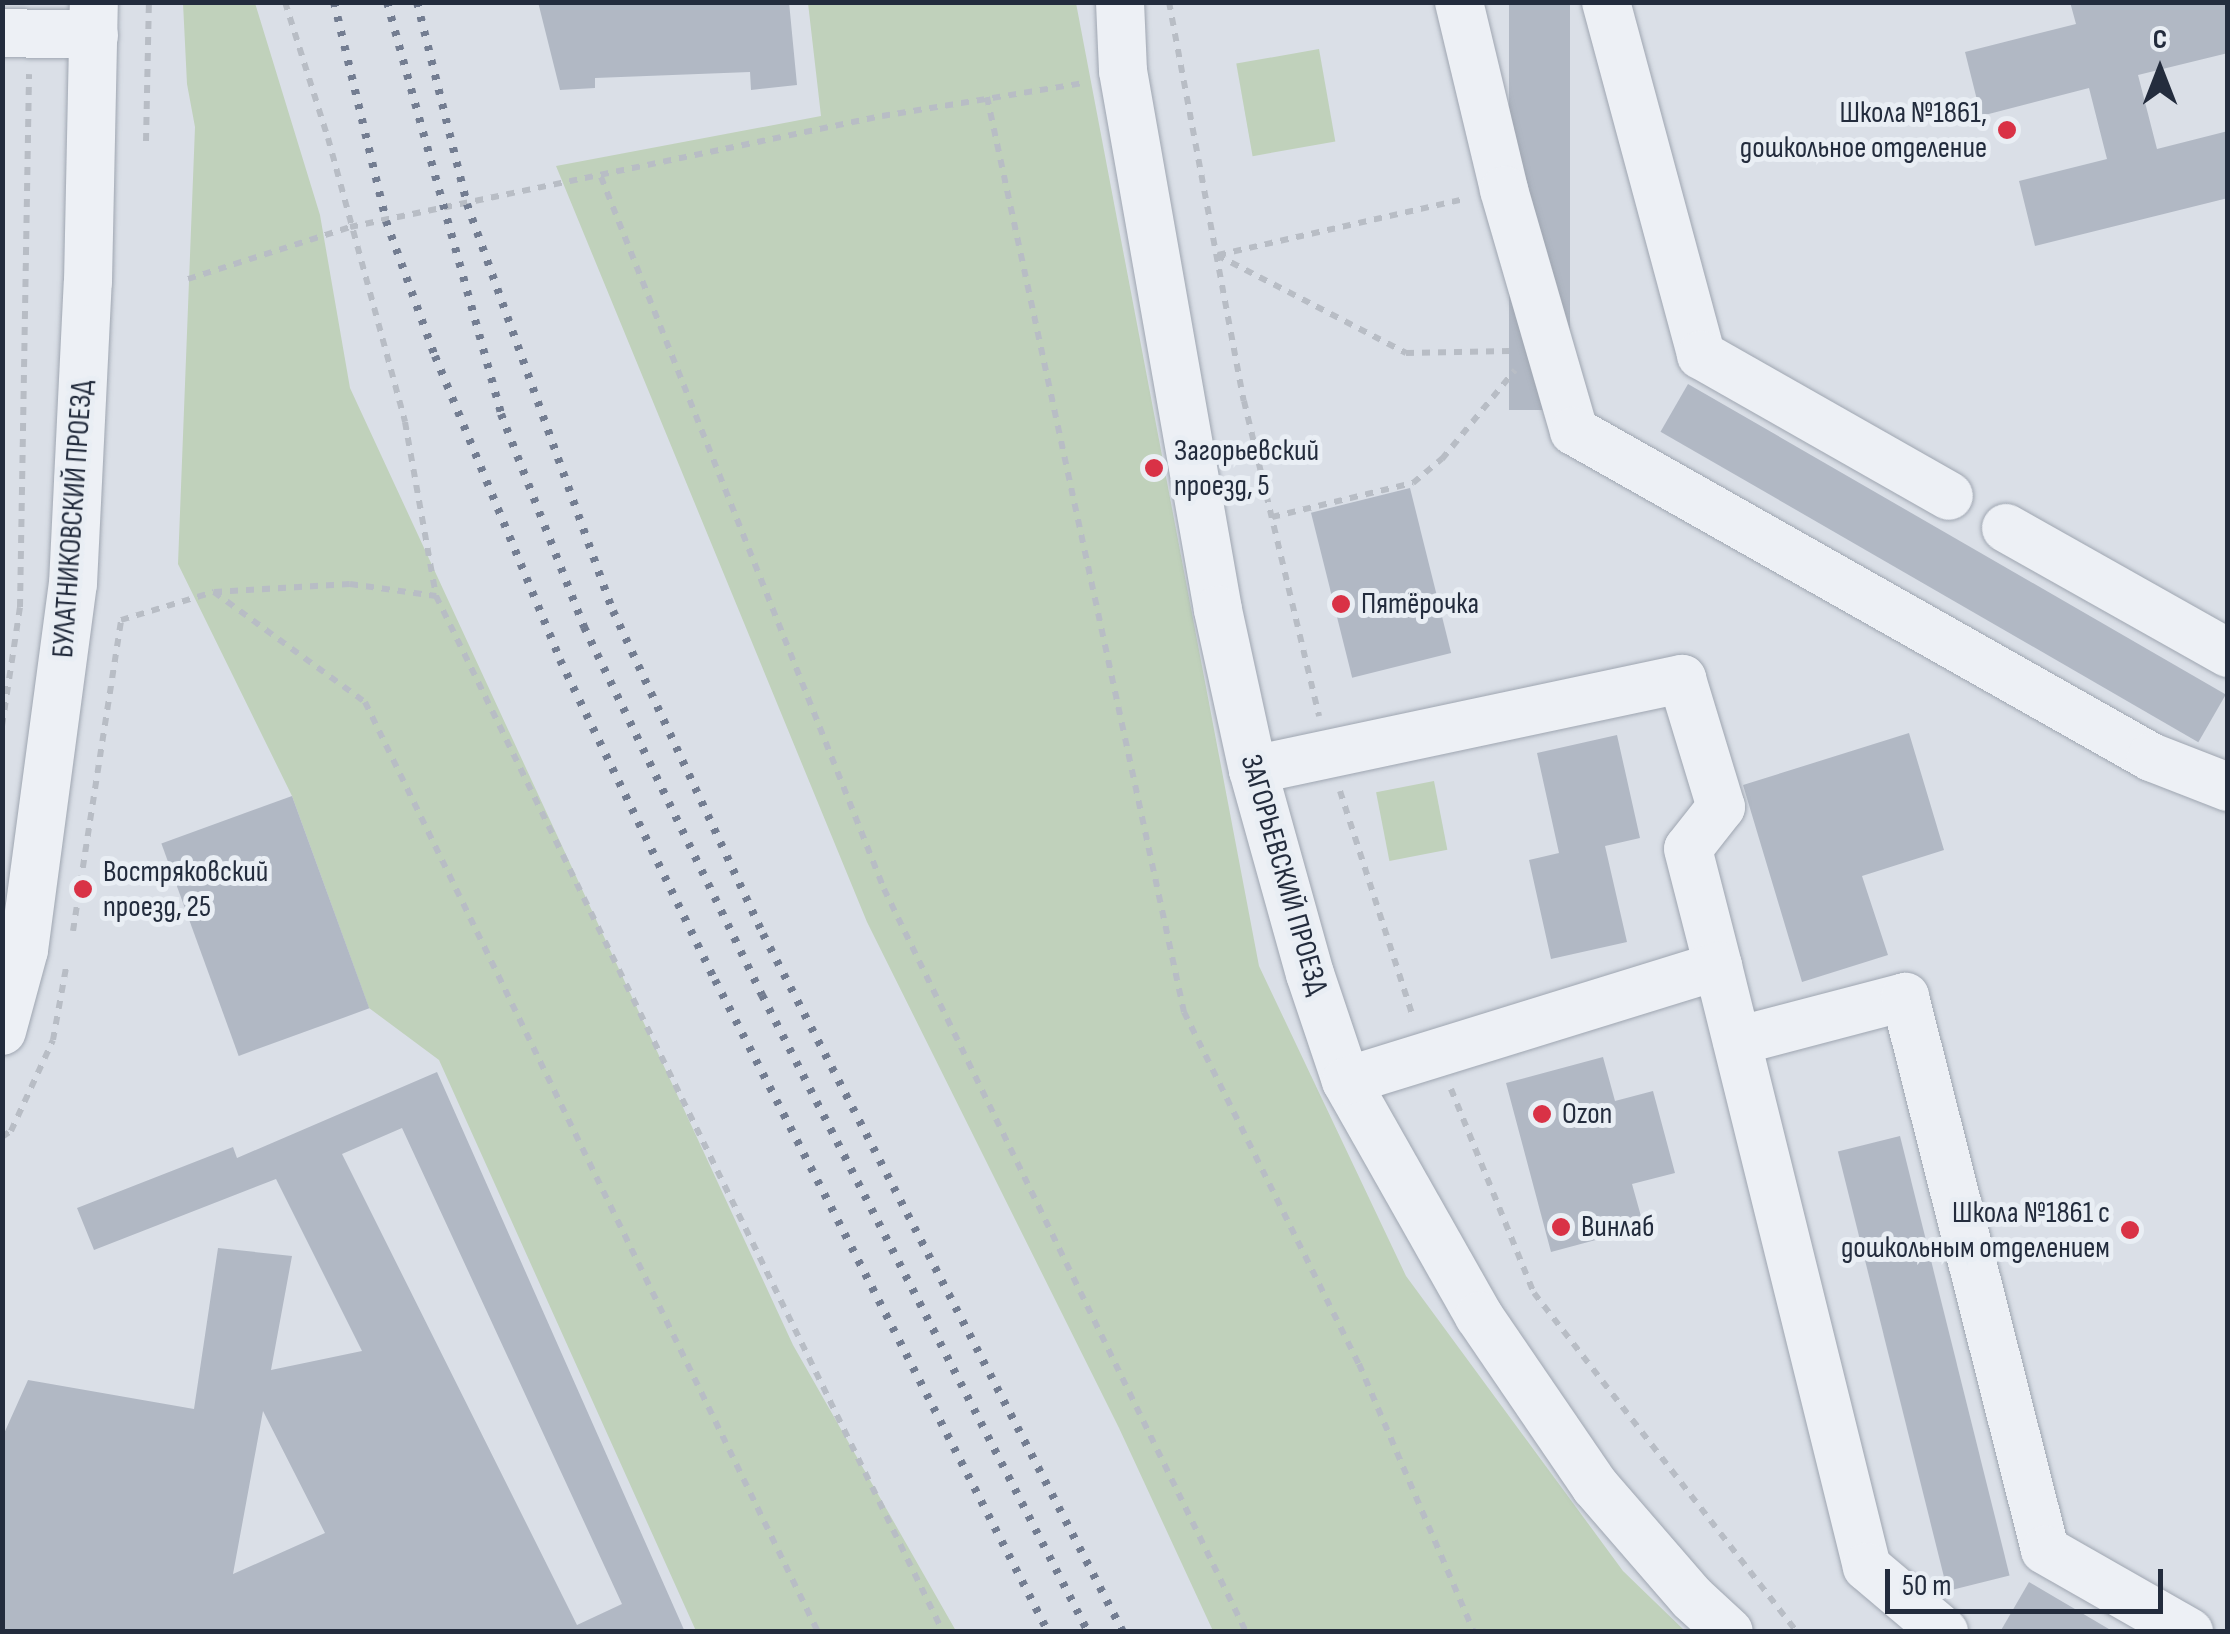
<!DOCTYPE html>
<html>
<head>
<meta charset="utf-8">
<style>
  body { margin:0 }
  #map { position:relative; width:2230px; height:1634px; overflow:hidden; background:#dadfe7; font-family:"Sofia Sans Condensed",sans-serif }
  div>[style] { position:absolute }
  .green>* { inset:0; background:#c0d1bb; transform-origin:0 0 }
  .building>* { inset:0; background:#b1b8c4; transform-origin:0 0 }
  .path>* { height:6px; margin-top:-3px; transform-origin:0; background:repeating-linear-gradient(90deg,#b8bdc5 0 8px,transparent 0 16px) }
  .roads { filter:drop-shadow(0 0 2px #9fa6b1) drop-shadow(0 0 2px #9fa6b1) }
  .minor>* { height:48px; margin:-24px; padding:0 24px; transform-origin:24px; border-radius:24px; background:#edf0f5 }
  .rail>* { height:8px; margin-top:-4px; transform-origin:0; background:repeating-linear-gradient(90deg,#737d91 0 5px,transparent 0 15px) }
  .dots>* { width:28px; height:28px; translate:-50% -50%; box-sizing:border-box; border:5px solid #e9eef4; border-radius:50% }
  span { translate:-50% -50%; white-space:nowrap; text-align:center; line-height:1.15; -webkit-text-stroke:10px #e9eef4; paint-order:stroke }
  .poi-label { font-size:30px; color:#232c3d }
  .right { translate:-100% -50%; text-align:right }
  .left { translate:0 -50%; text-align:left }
  .street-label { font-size:30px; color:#232c3d }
  .frame { position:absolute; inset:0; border:5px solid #232c3d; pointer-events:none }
  .north { position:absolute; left:2110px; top:20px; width:100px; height:100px; -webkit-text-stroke:8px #e9eef4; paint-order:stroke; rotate:0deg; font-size:28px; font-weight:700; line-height:40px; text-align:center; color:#232c3d }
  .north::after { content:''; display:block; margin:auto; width:35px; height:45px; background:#232c3d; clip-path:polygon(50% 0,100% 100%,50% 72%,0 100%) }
  .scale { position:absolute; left:1885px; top:1569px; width:278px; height:45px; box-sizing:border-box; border:5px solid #232c3d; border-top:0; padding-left:12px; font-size:30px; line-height:35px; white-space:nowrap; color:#232c3d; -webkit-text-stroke:8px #e9eef4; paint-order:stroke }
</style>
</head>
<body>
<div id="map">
  <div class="green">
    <div style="clip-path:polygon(183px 3px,255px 3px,320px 215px,350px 388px,793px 1345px,956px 1631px,696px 1631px,439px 1060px,369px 1008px,292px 796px,178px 564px,195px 127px,187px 84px)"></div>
    <div style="clip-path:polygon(808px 3px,1076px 3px,1259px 966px,1406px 1276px,1623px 1571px,1685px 1631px,1213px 1631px,1119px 1428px,867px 922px,556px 166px,821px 116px)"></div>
    <div style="left:1319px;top:49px;width:94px;height:84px;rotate:80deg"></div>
    <div style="left:1434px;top:781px;width:70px;height:59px;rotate:79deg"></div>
  </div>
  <div class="building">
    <div style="clip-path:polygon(538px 2px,789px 2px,797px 85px,751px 90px,750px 72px,595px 78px,595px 88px,560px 90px)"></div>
    <div style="left:1509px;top:2px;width:61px;height:408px"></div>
    <div style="clip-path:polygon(2070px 2px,2228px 2px,2228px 53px,2138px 75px,2157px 149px,2228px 131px,2228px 198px,2035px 246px,2019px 181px,2107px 159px,2089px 88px,1981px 116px,1965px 52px,2076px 24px)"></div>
    <div style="left:1688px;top:384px;width:621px;height:55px;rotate:30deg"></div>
    <div style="left:1410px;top:488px;width:170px;height:102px;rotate:76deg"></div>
    <div style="clip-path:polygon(1909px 733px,1944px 850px,1862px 876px,1888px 955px,1802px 982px,1743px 785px)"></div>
    <div style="clip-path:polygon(1617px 735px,1640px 838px,1605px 846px,1627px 942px,1551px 959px,1529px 860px,1559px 853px,1537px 753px)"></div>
    <div style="left:292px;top:796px;width:226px;height:139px;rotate:70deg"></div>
    <div style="clip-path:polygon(1603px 1057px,1615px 1101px,1653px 1091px,1675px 1173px,1632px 1184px,1644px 1227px,1551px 1252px,1506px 1083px)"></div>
    <div style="clip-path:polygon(evenodd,437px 1072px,685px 1632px,2px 1632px,2px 1438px,28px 1380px,194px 1409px,218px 1248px,292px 1256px,271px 1370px,362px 1351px,276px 1179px,94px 1250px,77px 1208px,233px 1147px,237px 1158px,437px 1072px,402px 1128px,622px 1604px,577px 1625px,342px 1154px,402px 1128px,437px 1072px,263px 1411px,325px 1533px,233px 1574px,263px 1411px)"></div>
    <div style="left:1900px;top:1136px;width:453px;height:64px;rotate:76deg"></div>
    <div style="clip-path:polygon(2029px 1582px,2114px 1632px,2000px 1632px)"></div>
  </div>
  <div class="path">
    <div style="left:285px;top:2px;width:143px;rotate:72.5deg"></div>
    <div style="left:328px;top:138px;width:294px;rotate:74.8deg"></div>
    <div style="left:405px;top:422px;width:177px;rotate:79.9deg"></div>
    <div style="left:436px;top:596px;width:1153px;rotate:63.92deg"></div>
    <div style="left:1169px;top:2px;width:406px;rotate:79.4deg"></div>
    <div style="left:1244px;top:401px;width:324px;rotate:76.6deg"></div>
    <div style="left:987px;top:97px;width:936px;rotate:77.85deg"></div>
    <div style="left:1184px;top:1012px;width:393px;rotate:63.6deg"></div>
    <div style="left:1359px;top:1364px;width:292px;rotate:66.8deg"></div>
    <div style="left:146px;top:141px;width:139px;rotate:-88.8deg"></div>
    <div style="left:601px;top:177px;width:766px;rotate:68.32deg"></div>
    <div style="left:884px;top:889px;width:826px;rotate:64.02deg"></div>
    <div style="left:1217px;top:255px;width:213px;rotate:27.4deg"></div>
    <div style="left:1406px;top:353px;width:103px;rotate:-1.1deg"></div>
    <div style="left:1218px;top:255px;width:252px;rotate:-12.8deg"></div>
    <div style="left:188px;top:279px;width:170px;rotate:-17.8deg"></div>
    <div style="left:350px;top:227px;width:543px;rotate:-11.79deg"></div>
    <div style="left:882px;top:116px;width:205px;rotate:-9.3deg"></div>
    <div style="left:1272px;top:517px;width:145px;rotate:-13.6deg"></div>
    <div style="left:1413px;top:483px;width:38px;rotate:-40deg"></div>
    <div style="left:1442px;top:459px;width:115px;rotate:-50.6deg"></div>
    <div style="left:214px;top:592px;width:187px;rotate:36.1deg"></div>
    <div style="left:365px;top:702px;width:1034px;rotate:64.03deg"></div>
    <div style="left:2px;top:726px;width:120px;rotate:-81.4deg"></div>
    <div style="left:20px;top:607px;width:533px;rotate:-89.03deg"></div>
    <div style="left:1340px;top:791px;width:237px;rotate:72.1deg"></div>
    <div style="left:73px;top:931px;width:315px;rotate:-81.2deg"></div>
    <div style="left:121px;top:620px;width:97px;rotate:-16.8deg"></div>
    <div style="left:214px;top:592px;width:136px;rotate:-3.4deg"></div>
    <div style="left:350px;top:584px;width:87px;rotate:7.9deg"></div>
    <div style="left:1451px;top:1089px;width:220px;rotate:67.9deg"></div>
    <div style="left:1534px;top:1293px;width:429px;rotate:52.2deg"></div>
    <div style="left:2px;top:1137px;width:11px;rotate:-34deg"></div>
    <div style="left:11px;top:1131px;width:100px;rotate:-65.2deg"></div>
    <div style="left:53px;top:1040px;width:73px;rotate:-79.8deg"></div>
  </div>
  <div class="roads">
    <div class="minor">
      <div style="left:1120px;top:2px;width:69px;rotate:87.5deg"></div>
      <div style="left:1123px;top:71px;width:547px;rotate:80deg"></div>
      <div style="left:1218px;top:610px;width:164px;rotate:77.7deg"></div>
      <div style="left:1253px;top:770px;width:212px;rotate:74.4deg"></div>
      <div style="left:1310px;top:974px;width:113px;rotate:71.4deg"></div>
      <div style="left:1346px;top:1081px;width:270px;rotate:60.5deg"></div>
      <div style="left:1479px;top:1316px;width:206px;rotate:55.7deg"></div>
      <div style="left:1595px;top:1486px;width:148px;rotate:49.1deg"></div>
      <div style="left:1692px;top:1598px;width:50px;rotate:42.6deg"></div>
      <div style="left:1459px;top:2px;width:193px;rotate:76.5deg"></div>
      <div style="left:1504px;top:190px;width:251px;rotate:73.8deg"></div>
      <div style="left:1574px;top:431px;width:663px;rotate:29.47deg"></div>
      <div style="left:2151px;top:757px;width:83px;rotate:21.3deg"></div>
      <div style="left:1606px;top:2px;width:366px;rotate:74.9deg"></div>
      <div style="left:1701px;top:355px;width:285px;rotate:29.6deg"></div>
      <div style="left:2px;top:33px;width:92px;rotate:1.2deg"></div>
      <div style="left:2006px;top:528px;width:255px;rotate:29.4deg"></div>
      <div style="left:1253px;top:770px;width:439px;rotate:-12deg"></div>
      <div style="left:1682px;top:679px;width:134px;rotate:73.1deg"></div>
      <div style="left:1721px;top:807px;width:53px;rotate:128.2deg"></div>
      <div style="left:1688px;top:849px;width:121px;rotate:75.6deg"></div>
      <div style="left:1718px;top:966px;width:389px;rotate:162.8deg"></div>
      <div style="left:1718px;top:966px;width:619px;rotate:76.08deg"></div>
      <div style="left:1867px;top:1567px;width:101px;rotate:40.2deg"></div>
      <div style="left:2px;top:1031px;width:84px;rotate:-74.8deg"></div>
      <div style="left:24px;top:950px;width:369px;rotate:-82.4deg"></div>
      <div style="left:73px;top:584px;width:302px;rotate:-87.2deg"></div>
      <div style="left:88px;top:282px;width:280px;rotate:-88.8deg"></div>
      <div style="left:1737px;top:1041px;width:174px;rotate:-14.7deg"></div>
      <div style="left:1905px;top:997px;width:570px;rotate:75.79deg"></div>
      <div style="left:2045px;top:1550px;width:166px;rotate:29.7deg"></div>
    </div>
  </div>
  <div class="rail">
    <div style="left:334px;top:2px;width:225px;rotate:76.6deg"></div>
    <div style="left:386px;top:221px;width:144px;rotate:70.1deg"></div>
    <div style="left:435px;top:356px;width:329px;rotate:67.6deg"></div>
    <div style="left:560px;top:660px;width:356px;rotate:64.2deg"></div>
    <div style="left:715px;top:980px;width:732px;rotate:62.94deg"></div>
    <div style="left:387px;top:2px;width:427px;rotate:74.5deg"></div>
    <div style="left:501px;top:414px;width:229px;rotate:68.7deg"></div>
    <div style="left:584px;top:627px;width:409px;rotate:64.2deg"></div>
    <div style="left:762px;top:995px;width:716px;rotate:62.9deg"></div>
    <div style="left:417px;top:2px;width:208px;rotate:76.1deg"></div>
    <div style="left:467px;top:204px;width:432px;rotate:70.3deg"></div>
    <div style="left:613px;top:611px;width:356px;rotate:65.1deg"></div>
    <div style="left:763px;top:934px;width:785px;rotate:62.72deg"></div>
  </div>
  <div class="dots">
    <div style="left:2007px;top:130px;background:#d93246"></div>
    <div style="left:1154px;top:468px;background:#d93246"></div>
    <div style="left:1341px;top:604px;background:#d93246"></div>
    <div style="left:83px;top:889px;background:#d93246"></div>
    <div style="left:1542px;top:1114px;background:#d93246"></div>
    <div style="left:1561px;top:1227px;background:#d93246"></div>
    <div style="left:2130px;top:1230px;background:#d93246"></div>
  </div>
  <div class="poi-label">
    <span class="right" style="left:1987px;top:130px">Школа №1861,<br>дошкольное отделение</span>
    <span class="left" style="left:1174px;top:468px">Загорьевский<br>проезд, 5</span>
    <span class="left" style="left:1361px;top:604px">Пятёрочка</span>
    <span class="left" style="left:103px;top:889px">Востряковский<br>проезд, 25</span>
    <span class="left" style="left:1562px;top:1114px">Ozon</span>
    <span class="right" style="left:2110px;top:1230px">Школа №1861 с<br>дошкольным отделением</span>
    <span class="left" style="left:1581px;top:1227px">Винлаб</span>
  </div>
  <div class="street-label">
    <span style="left:73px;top:519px;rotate:-86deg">БУЛАТНИКОВСКИЙ ПРОЕЗД</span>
    <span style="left:1284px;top:875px;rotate:74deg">ЗАГОРЬЕВСКИЙ ПРОЕЗД</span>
  </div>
  <div class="frame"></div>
  <div class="north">С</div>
  <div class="scale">50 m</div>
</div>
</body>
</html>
